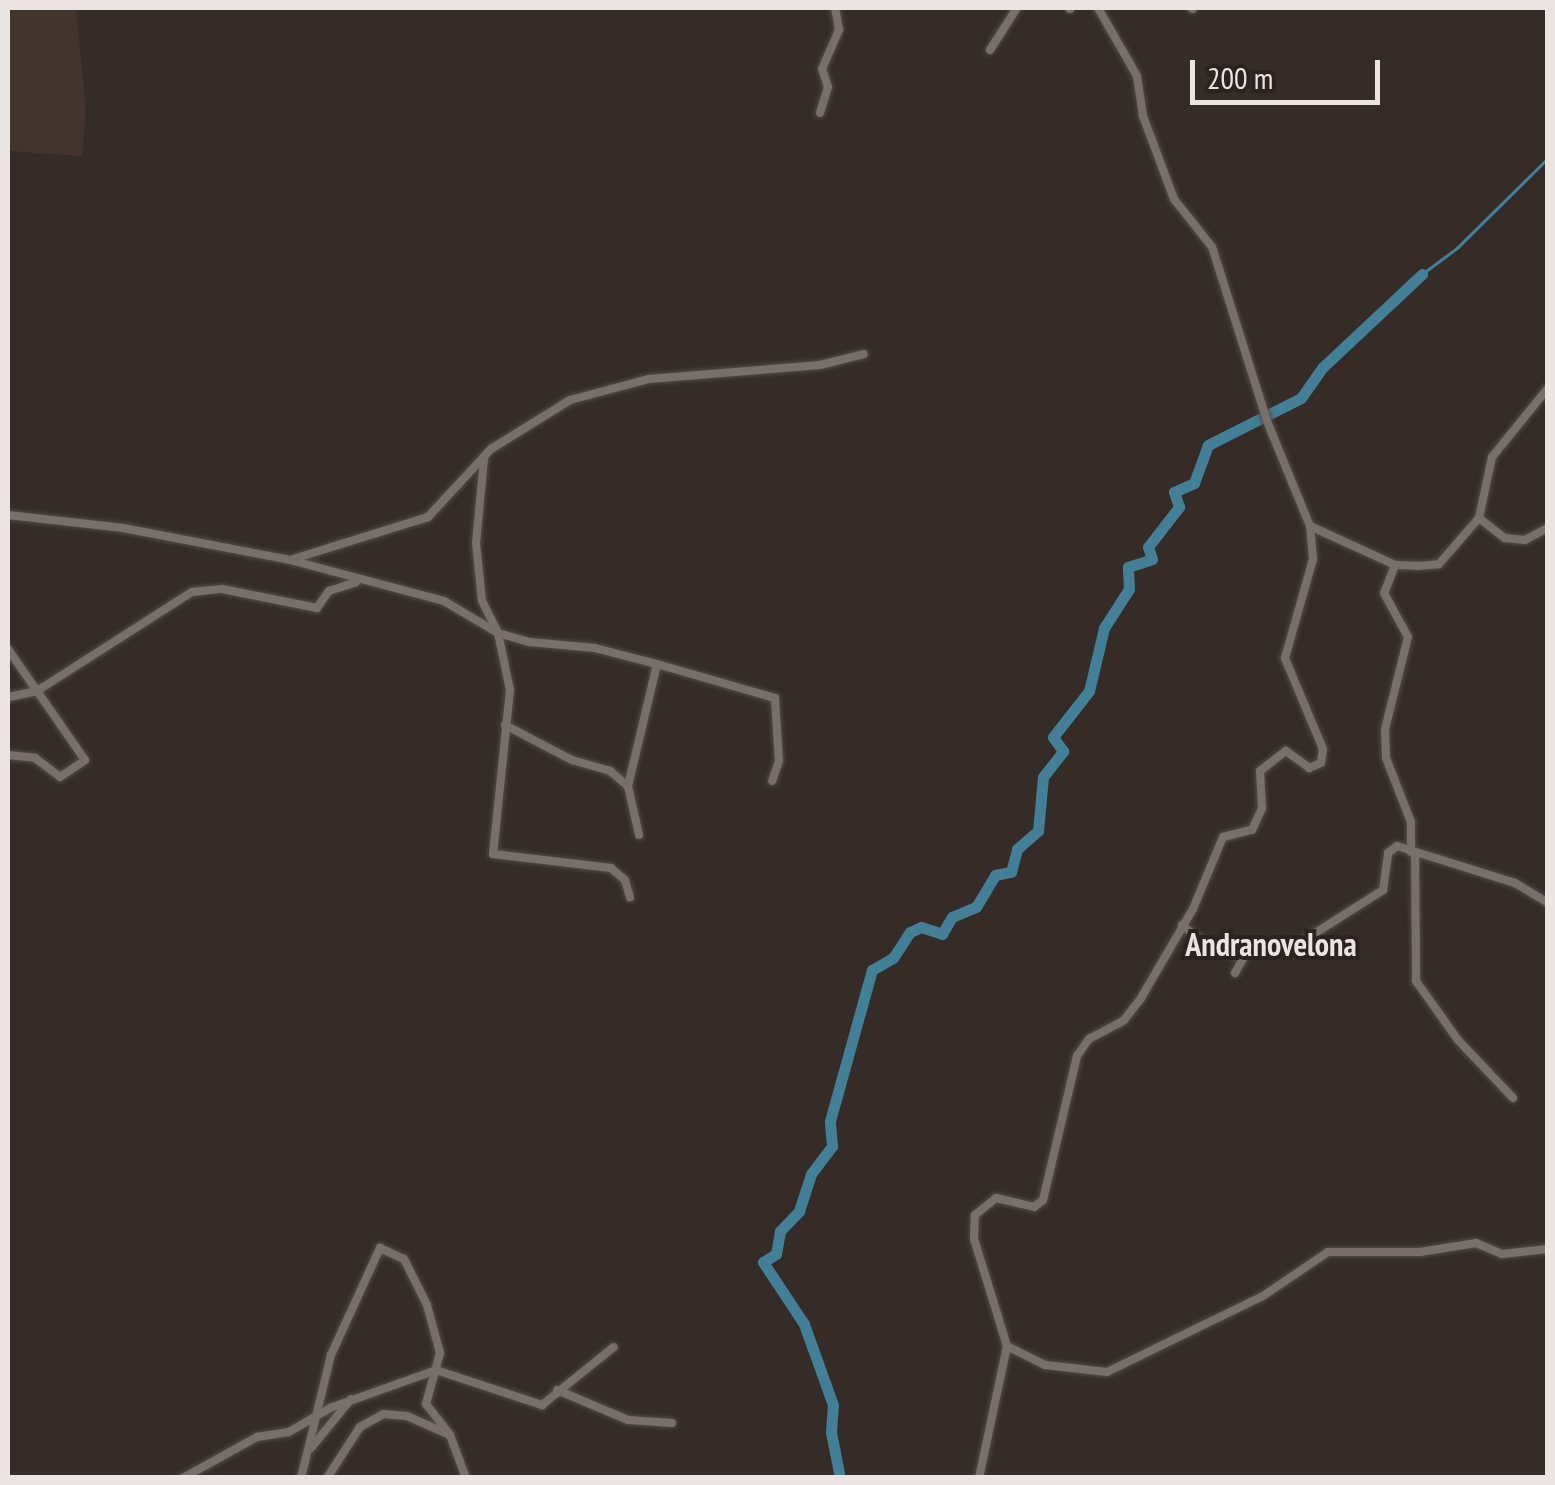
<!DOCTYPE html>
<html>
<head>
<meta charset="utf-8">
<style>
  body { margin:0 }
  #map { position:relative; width:1555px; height:1485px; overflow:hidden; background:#352c28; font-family:"PT Sans Narrow",sans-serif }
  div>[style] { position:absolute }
  .built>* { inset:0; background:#43352e }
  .stream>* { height:2.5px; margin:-1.25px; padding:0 1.25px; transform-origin:1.25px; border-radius:1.25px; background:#437f96 }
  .river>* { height:11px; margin:-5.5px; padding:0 5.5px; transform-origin:5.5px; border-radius:5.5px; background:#437f96 }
  .roads { filter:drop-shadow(0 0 2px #524b47) drop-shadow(0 0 2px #524b47) }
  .minor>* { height:8px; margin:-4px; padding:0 4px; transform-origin:4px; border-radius:4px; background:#796f6a }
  span { translate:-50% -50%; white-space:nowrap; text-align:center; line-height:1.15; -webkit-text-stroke:8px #2b231f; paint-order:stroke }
  .quarter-label { font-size:32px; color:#eae4e2; font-weight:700 }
  .frame { position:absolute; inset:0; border:10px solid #eae4e2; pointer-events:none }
  .scale { position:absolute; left:1190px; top:60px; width:190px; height:45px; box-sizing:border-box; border:5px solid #eae4e2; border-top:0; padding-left:12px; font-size:30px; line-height:35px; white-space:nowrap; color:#eae4e2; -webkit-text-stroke:8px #2b231f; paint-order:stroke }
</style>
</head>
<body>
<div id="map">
  <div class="built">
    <div style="clip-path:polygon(8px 8px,76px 8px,86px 110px,82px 156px,8px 151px)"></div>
  </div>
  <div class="stream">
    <div style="left:1422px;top:274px;width:44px;rotate:-36.6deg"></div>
    <div style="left:1457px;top:248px;width:128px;rotate:-44.7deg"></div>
  </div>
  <div class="river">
    <div style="left:840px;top:1478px;width:47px;rotate:-101.1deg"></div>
    <div style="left:831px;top:1432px;width:27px;rotate:-86deg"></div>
    <div style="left:833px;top:1405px;width:86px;rotate:-109.7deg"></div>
    <div style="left:804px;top:1324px;width:74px;rotate:-123.5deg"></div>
    <div style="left:763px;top:1262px;width:15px;rotate:-32deg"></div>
    <div style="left:776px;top:1254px;width:23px;rotate:-80deg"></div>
    <div style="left:780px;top:1231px;width:28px;rotate:-46deg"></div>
    <div style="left:799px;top:1211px;width:39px;rotate:-72deg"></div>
    <div style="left:811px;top:1174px;width:35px;rotate:-53deg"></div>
    <div style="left:832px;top:1146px;width:25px;rotate:-95deg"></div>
    <div style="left:830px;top:1121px;width:157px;rotate:-74.5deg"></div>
    <div style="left:872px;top:970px;width:24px;rotate:-30deg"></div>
    <div style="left:893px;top:958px;width:31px;rotate:-57deg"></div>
    <div style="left:910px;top:932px;width:12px;rotate:-24deg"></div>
    <div style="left:921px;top:927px;width:22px;rotate:18deg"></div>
    <div style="left:942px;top:934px;width:20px;rotate:-60deg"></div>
    <div style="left:952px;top:917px;width:26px;rotate:-23deg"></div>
    <div style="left:976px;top:907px;width:37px;rotate:-59deg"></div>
    <div style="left:995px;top:875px;width:16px;rotate:-11deg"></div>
    <div style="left:1011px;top:872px;width:24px;rotate:-75deg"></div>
    <div style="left:1017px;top:849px;width:28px;rotate:-41deg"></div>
    <div style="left:1038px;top:831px;width:54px;rotate:-84.7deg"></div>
    <div style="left:1043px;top:777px;width:33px;rotate:-52deg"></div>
    <div style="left:1063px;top:751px;width:17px;rotate:-126deg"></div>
    <div style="left:1053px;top:737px;width:58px;rotate:-52deg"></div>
    <div style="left:1089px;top:691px;width:65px;rotate:-76.6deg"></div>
    <div style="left:1104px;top:628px;width:46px;rotate:-57.3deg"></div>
    <div style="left:1129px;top:589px;width:22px;rotate:-93deg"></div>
    <div style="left:1128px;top:567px;width:25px;rotate:-18deg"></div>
    <div style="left:1152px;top:559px;width:13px;rotate:-108deg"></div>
    <div style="left:1148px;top:547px;width:51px;rotate:-52.2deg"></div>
    <div style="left:1179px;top:507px;width:16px;rotate:-108deg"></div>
    <div style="left:1174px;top:492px;width:22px;rotate:-24deg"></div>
    <div style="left:1194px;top:483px;width:40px;rotate:-69.8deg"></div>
    <div style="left:1208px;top:445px;width:104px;rotate:-26.8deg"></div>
    <div style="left:1301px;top:398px;width:38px;rotate:-55deg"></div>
    <div style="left:1323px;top:367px;width:136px;rotate:-43.2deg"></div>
  </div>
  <div class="roads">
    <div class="minor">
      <div style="left:1191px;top:8px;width:2px;rotate:27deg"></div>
      <div style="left:1070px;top:9px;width:1px;rotate:-90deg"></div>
      <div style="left:990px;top:50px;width:50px;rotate:-57.3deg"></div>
      <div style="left:820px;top:113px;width:27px;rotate:-73deg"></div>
      <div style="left:828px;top:87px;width:19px;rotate:-108deg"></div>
      <div style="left:822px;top:69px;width:43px;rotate:-66.4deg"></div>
      <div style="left:839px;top:30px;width:22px;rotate:-100deg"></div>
      <div style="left:484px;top:459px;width:84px;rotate:95.4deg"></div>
      <div style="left:476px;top:543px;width:58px;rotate:84.1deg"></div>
      <div style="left:482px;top:601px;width:36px;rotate:63deg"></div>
      <div style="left:498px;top:633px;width:58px;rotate:78.1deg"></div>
      <div style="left:510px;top:690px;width:165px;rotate:95.9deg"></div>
      <div style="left:493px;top:854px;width:119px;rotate:6.8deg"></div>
      <div style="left:611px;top:868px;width:18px;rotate:41deg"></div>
      <div style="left:625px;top:880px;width:18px;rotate:74deg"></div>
      <div style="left:8px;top:515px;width:116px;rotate:6.4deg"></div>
      <div style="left:123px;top:528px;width:170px;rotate:10.8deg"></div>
      <div style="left:290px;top:560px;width:159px;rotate:14.9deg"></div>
      <div style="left:444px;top:601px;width:63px;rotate:30.7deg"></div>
      <div style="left:498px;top:633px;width:33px;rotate:16deg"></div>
      <div style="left:530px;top:642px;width:65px;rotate:5.3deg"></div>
      <div style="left:595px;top:648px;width:64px;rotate:14.5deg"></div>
      <div style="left:1479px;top:518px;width:62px;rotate:-78deg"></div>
      <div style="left:1492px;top:457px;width:89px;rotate:-50.9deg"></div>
      <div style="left:1310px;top:526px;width:94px;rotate:24.6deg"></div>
      <div style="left:1395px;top:565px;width:23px;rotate:2deg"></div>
      <div style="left:1418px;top:566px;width:21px;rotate:-5deg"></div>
      <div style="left:1439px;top:564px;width:61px;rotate:-49deg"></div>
      <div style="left:1479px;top:518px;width:33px;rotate:38deg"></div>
      <div style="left:1505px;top:538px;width:20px;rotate:6deg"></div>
      <div style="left:1525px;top:540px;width:26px;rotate:-28deg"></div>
      <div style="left:290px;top:560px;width:145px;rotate:-17.3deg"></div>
      <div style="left:428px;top:517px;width:93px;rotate:-47.2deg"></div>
      <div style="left:491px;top:449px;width:93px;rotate:-31.8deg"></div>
      <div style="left:570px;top:400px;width:82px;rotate:-14.9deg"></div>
      <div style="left:649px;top:379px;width:172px;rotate:-4.7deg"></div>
      <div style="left:820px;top:365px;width:45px;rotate:-14deg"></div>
      <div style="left:1395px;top:565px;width:30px;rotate:111deg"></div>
      <div style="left:1384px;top:593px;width:50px;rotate:61.4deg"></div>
      <div style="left:1408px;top:637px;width:95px;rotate:104deg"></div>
      <div style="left:1385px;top:729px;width:29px;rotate:88deg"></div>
      <div style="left:1386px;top:758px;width:69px;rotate:68.7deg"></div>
      <div style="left:1411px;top:822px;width:30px;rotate:90deg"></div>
      <div style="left:8px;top:649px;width:51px;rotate:55.4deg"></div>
      <div style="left:37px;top:691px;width:30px;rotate:168deg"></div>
      <div style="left:505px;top:725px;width:76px;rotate:27.6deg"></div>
      <div style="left:572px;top:760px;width:40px;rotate:16deg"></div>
      <div style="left:610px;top:771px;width:23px;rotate:40deg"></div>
      <div style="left:628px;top:786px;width:50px;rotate:77.3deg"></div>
      <div style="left:8px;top:755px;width:27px;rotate:6deg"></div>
      <div style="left:35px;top:758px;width:31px;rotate:37deg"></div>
      <div style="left:60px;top:777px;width:30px;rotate:-34deg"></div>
      <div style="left:85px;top:760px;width:84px;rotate:-124.8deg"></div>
      <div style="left:37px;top:691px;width:184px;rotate:-32.6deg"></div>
      <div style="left:192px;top:592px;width:30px;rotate:-6deg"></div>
      <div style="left:222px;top:589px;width:97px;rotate:11.3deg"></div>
      <div style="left:317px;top:608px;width:21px;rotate:-55deg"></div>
      <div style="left:329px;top:591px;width:28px;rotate:-18deg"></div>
      <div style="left:628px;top:786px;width:125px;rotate:-76.6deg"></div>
      <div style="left:657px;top:664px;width:123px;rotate:16.1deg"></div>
      <div style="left:775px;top:698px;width:63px;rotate:86.4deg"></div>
      <div style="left:779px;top:761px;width:21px;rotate:109deg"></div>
      <div style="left:1415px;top:854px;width:127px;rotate:89.5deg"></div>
      <div style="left:1416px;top:981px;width:72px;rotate:54.6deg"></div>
      <div style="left:1458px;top:1040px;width:80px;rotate:46.5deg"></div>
      <div style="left:1182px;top:925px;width:35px;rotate:39deg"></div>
      <div style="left:1209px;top:947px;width:26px;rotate:16deg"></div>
      <div style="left:1234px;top:954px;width:65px;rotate:-8.9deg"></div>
      <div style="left:1298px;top:944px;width:101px;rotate:-32.4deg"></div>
      <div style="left:1383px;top:890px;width:37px;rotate:-82deg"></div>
      <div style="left:1388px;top:853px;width:11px;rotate:-38deg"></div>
      <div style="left:1397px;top:846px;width:124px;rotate:17.4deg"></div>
      <div style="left:1515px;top:883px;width:39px;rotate:31deg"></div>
      <div style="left:1235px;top:973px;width:21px;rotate:-61deg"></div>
      <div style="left:1007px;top:1346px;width:42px;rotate:26.6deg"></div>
      <div style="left:1045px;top:1365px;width:62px;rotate:6.4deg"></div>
      <div style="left:1107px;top:1372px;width:174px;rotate:-26deg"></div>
      <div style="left:1263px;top:1296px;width:78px;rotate:-34.1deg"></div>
      <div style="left:1328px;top:1252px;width:92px"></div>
      <div style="left:1420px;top:1252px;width:57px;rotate:-9.1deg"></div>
      <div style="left:1476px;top:1243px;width:28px;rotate:23deg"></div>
      <div style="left:1502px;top:1254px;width:46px;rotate:-6.2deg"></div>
      <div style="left:557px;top:1390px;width:77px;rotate:22.9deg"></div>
      <div style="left:628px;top:1420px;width:44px;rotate:3.9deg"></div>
      <div style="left:311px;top:1448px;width:63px;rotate:-50.8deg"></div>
      <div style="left:183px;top:1478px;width:85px;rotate:-29deg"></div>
      <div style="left:257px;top:1437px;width:32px;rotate:-9deg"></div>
      <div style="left:289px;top:1432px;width:48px;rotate:-30.3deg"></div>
      <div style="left:330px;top:1408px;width:113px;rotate:-19.7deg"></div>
      <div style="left:436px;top:1370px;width:112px;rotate:18.3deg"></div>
      <div style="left:542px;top:1405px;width:92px;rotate:-38.9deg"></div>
      <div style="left:301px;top:1478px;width:127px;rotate:-76.3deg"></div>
      <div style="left:331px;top:1355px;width:118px;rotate:-65.4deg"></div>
      <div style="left:380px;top:1248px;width:26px;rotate:25deg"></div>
      <div style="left:404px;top:1259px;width:51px;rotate:63.4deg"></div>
      <div style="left:427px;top:1305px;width:50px;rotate:74.8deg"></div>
      <div style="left:440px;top:1353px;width:53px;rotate:105.4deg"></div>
      <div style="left:426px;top:1404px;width:39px;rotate:52deg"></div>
      <div style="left:327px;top:1478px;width:61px;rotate:-57.1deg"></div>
      <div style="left:360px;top:1427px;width:26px;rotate:-29deg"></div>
      <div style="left:383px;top:1414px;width:24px;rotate:5deg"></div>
      <div style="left:407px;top:1416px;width:47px;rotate:23.8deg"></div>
      <div style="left:450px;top:1435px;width:46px;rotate:69.6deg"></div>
      <div style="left:979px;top:1478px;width:135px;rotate:-78deg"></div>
      <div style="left:1007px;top:1346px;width:112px;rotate:-107.1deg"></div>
      <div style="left:974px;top:1239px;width:24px;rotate:-88deg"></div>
      <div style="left:975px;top:1215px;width:27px;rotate:-39deg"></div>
      <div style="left:996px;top:1198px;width:39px;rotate:13deg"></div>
      <div style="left:1034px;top:1207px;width:11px;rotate:-38deg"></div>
      <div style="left:1043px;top:1200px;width:148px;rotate:-76.7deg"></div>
      <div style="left:1077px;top:1056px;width:21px;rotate:-55deg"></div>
      <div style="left:1089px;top:1039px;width:40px;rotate:-28deg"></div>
      <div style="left:1124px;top:1020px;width:28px;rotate:-52deg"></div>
      <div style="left:1141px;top:998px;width:103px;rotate:-59.7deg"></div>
      <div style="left:1193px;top:909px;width:78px;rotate:-67.4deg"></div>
      <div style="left:1223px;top:837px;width:30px;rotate:-14deg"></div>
      <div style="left:1252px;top:830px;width:23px;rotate:-65deg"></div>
      <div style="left:1262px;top:809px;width:38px;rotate:-93deg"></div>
      <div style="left:1260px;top:771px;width:33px;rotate:-38deg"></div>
      <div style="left:1286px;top:751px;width:29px;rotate:36deg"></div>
      <div style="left:1309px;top:768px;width:13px;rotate:-23deg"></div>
      <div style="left:1321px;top:763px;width:14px;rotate:-82deg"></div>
      <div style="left:1323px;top:749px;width:99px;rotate:-112.7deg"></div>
      <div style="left:1285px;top:658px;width:103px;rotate:-74.2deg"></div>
      <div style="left:1313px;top:559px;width:33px;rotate:-95deg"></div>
      <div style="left:1310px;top:526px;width:113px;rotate:-112.3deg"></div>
      <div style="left:1267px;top:421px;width:182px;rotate:-107.5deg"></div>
      <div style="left:1212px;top:247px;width:61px;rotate:-128.4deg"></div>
      <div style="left:1174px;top:199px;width:89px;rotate:-110.5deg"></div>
      <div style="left:1143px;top:116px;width:40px;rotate:-98.5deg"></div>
      <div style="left:1137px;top:76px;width:78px;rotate:-119.8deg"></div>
    </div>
  </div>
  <div class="quarter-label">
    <span style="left:1271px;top:944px">Andranovelona</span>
  </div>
  <div class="frame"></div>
  <div class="scale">200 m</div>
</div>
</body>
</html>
